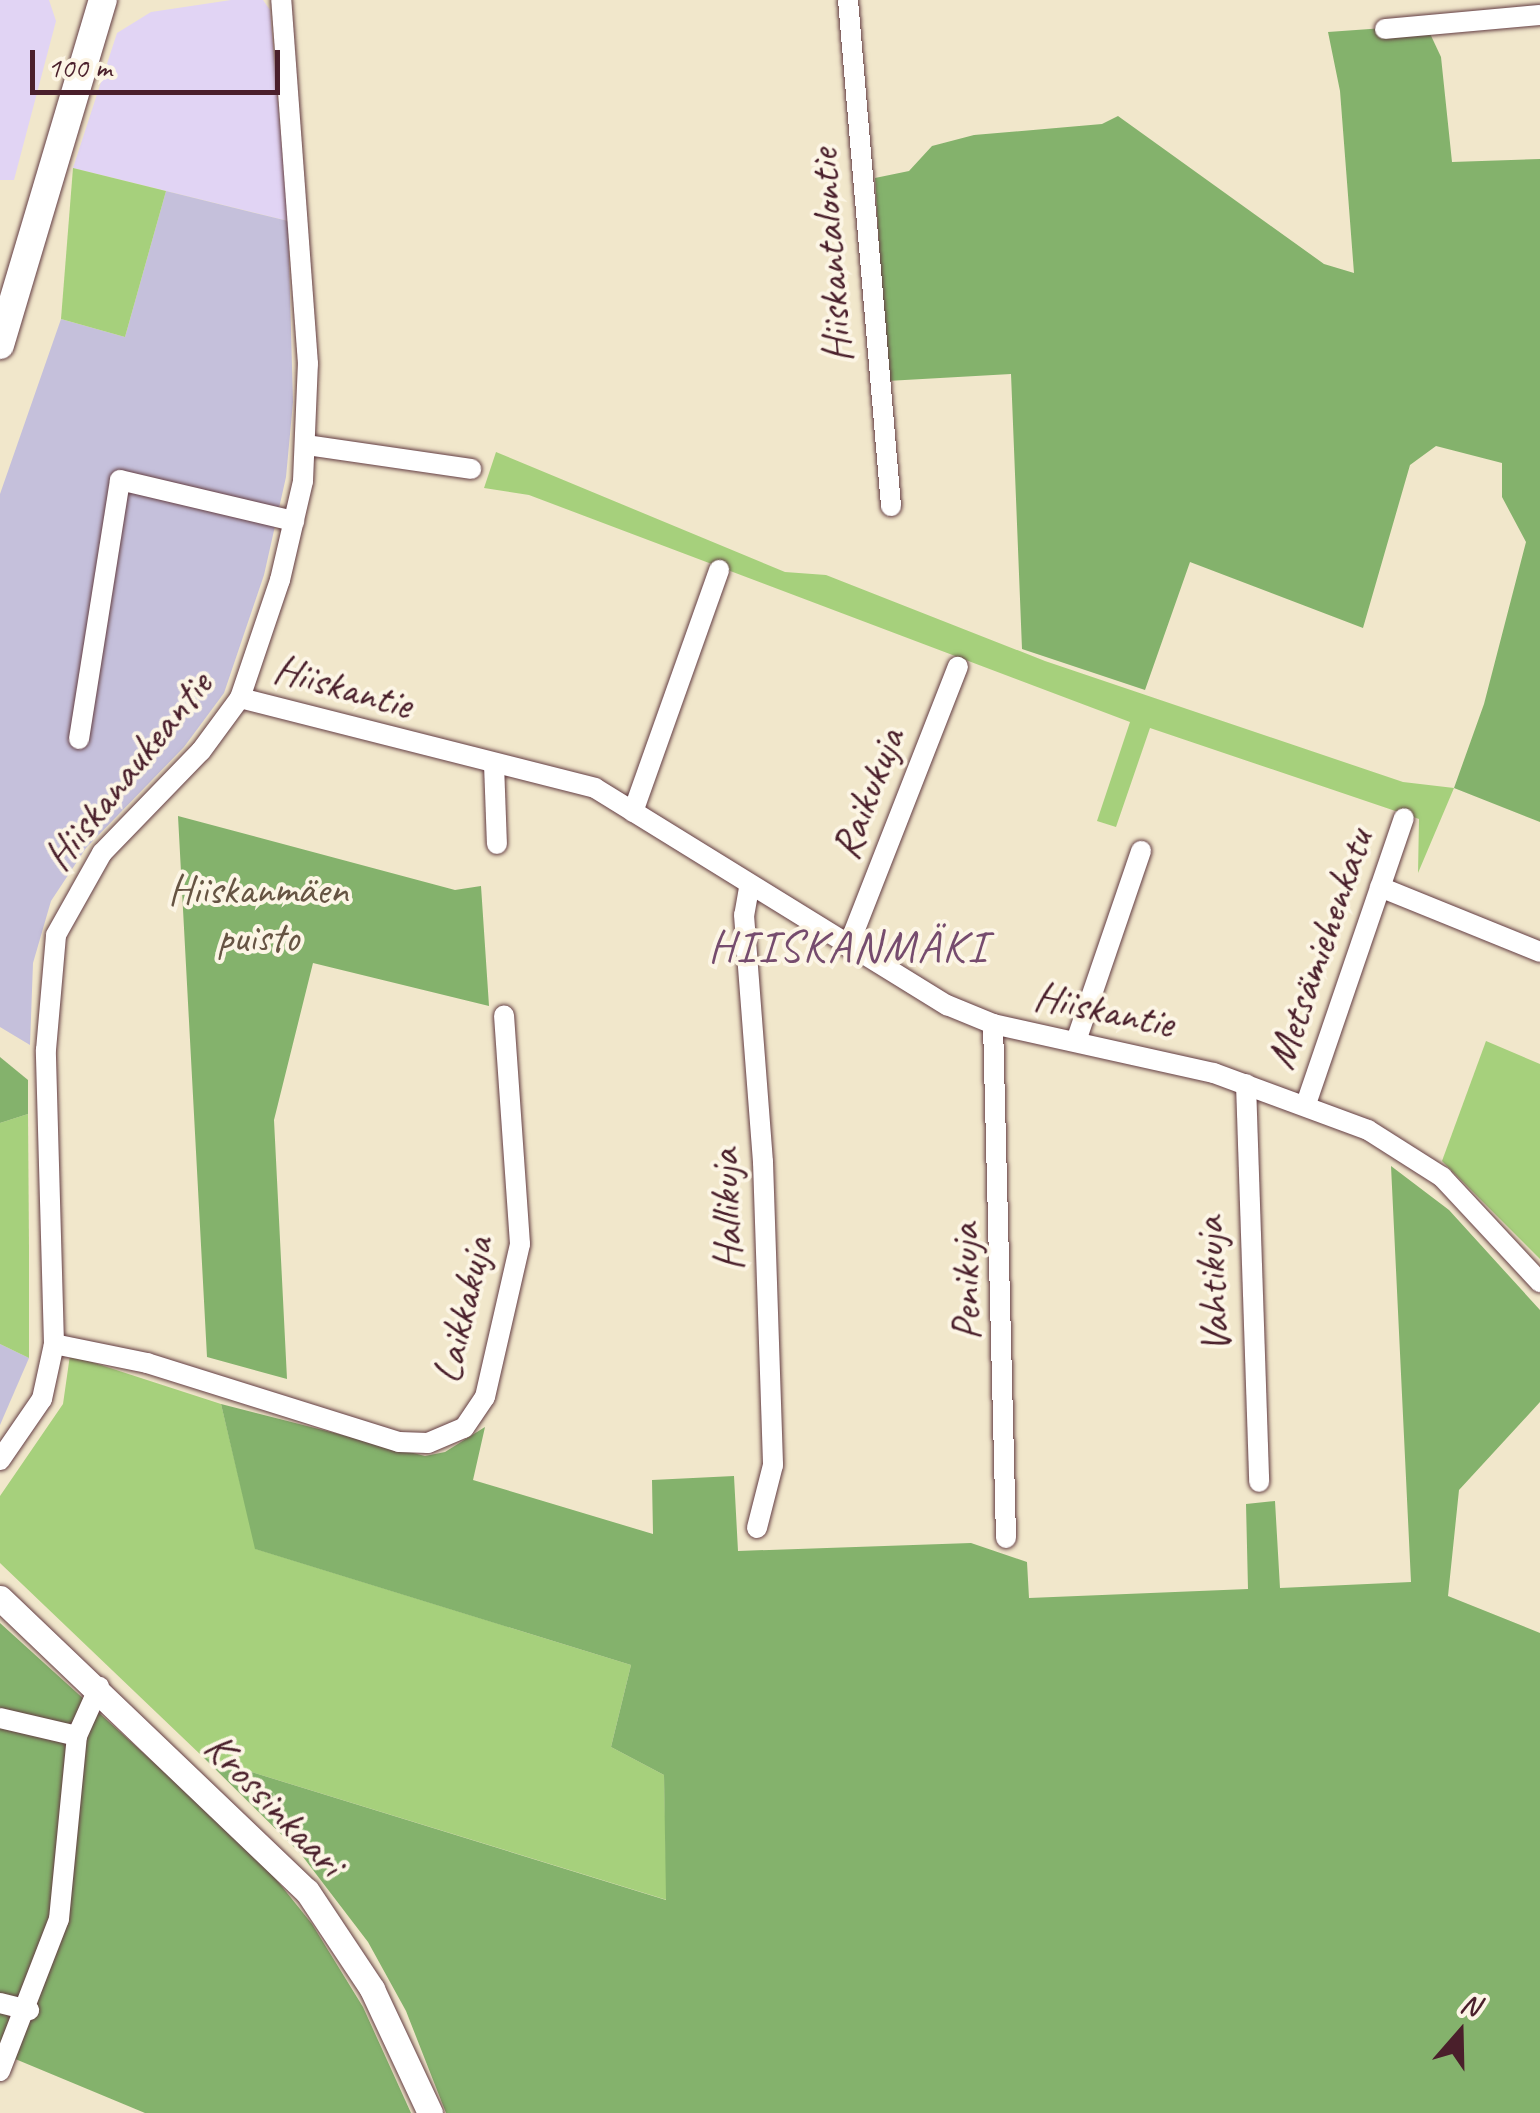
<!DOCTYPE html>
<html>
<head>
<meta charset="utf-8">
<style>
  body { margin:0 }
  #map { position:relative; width:1540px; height:2113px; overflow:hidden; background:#f1e7cb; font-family:Caveat,sans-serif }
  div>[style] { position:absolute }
  .built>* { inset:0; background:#e1d4f4 }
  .industrial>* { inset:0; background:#c5c0db }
  .green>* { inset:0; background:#a6d07c }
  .forest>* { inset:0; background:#84b26c }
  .roads { filter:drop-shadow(0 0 2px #633d43) drop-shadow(0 0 2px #633d43) }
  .minor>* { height:20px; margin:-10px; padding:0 10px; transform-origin:10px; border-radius:10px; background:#fff }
  .tertiary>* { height:25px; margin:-12.5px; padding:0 12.5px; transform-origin:12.5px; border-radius:12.5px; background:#fff }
  .secondary>* { height:28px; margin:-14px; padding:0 14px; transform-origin:14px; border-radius:14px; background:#fff }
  span { translate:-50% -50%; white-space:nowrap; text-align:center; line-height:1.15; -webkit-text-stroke:8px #fcf5e5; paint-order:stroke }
  .street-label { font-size:42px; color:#4a1f2b }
  .park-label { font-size:42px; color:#665443 }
  .neighbourhood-label { font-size:45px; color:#764c6e; letter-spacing:2.5px }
  .north { position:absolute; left:1410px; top:1983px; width:100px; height:100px; -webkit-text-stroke:8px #fcf5e5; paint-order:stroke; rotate:20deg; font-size:28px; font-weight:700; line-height:40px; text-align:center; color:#4a1f2b }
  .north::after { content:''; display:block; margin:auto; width:35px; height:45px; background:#4a1f2b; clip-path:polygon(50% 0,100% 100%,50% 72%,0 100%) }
  .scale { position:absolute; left:30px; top:50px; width:250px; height:45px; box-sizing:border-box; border:5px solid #4a1f2b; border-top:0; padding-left:12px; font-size:30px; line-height:35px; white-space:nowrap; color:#4a1f2b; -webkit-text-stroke:8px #fcf5e5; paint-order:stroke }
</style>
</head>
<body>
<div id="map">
  <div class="built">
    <div style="clip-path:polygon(0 0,49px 0,56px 21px,14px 180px,0 180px)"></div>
    <div style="clip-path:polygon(231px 0,263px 0,270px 10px,288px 221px,73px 168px,117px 33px,151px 12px)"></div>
  </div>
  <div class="industrial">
    <div style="clip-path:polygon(166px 191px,288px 221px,293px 402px,286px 477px,264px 575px,224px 693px,184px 747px,86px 848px,51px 901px,33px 963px,30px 1045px,0 1027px,0 494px,61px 319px,125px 337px)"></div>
    <div style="clip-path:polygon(0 1344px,29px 1358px,0 1425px)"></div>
  </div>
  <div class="green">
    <div style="clip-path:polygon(73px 168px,166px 191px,125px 337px,61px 319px)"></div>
    <div style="clip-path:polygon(496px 452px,785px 572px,826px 575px,1045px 661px,1403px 782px,1454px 788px,1418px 873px,1419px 819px,1150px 728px,1116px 827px,1097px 821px,1130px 722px,529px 495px,484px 488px)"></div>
    <div style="clip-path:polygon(1486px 1041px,1540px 1064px,1540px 1259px,1442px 1161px)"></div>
    <div style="clip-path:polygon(28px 1114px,29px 1249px,29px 1358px,0 1344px,0 1123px)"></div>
    <div style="clip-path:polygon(70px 1355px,221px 1404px,256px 1549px,631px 1665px,611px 1747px,664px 1775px,667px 1900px,203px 1757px,0 1563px,0 1496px,63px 1404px)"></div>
  </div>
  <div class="forest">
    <div style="clip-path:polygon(1426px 25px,1441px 57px,1452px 162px,1540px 159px,1540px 822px,1454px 788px,1484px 704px,1526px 542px,1502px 497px,1502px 463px,1436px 446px,1410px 465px,1363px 628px,1190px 562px,1145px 690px,1022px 649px,1011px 374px,887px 381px,875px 178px,909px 171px,932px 146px,974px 135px,1102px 124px,1118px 116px,1324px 264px,1354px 273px,1340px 91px,1328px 32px)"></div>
    <div style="clip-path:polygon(178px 816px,455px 890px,481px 886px,489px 1006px,313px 963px,274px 1120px,287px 1379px,207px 1357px)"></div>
    <div style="clip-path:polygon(0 1057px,28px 1080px,28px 1114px,0 1123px)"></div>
    <div style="clip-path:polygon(1391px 1166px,1449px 1210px,1540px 1310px,1540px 1402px,1459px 1490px,1448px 1596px,1540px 1633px,1540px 2113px,446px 2113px,406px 2011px,368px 1942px,300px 1853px,203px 1757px,666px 1900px,664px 1775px,611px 1747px,631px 1665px,255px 1549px,221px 1404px,425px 1456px,445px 1452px,485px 1427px,473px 1480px,653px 1534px,652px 1480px,734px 1476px,738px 1551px,971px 1543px,1027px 1562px,1029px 1598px,1248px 1589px,1246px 1504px,1275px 1501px,1280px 1588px,1411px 1582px)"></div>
    <div style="clip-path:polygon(0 1623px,259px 1858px,312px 1924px,363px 2007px,411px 2113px,145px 2113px,8px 2056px,0 2071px)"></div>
  </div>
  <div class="roads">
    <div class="minor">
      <div style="left:848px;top:0;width:508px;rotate:85.14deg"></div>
      <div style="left:1385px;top:29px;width:156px;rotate:-5.2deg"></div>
      <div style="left:307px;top:445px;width:166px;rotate:8.3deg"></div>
      <div style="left:240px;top:698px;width:366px;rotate:14.2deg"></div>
      <div style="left:595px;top:788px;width:414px;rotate:31.7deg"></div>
      <div style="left:947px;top:1005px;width:50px;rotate:22.4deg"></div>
      <div style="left:993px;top:1024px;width:226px;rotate:12.5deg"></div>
      <div style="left:1214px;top:1073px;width:164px;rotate:20.3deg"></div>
      <div style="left:1368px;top:1130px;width:88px;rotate:32.4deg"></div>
      <div style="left:1442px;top:1177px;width:144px;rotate:47deg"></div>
      <div style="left:79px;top:739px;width:262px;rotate:-81deg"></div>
      <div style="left:120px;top:480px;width:179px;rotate:13.3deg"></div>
      <div style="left:494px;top:764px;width:80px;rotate:87.9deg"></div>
      <div style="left:633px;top:812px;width:257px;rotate:-70.4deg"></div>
      <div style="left:1380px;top:887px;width:173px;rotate:22.1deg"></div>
      <div style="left:749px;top:888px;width:27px;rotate:100deg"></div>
      <div style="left:744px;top:915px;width:248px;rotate:85.6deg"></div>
      <div style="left:763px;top:1162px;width:303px;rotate:88.1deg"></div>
      <div style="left:773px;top:1465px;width:65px;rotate:104.3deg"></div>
      <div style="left:848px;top:947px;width:301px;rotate:-68.6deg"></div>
      <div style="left:993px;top:1024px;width:514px;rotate:88.55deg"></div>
      <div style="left:1076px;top:1041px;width:201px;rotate:-71.1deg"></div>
      <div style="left:1246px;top:1084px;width:398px;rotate:88.1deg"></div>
      <div style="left:1306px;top:1104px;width:302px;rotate:-71.1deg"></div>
      <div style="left:54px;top:1344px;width:95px;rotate:11.5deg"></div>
      <div style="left:147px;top:1363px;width:264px;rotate:17.4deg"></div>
      <div style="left:399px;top:1442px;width:29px;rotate:2deg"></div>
      <div style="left:428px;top:1443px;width:39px;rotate:-23deg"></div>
      <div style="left:464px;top:1428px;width:37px;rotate:-56deg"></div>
      <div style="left:485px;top:1397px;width:157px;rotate:-77.1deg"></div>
      <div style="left:520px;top:1244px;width:229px;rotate:-94deg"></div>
      <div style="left:0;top:1460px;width:74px;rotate:-55.5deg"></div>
      <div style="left:42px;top:1399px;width:56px;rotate:-77.7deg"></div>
      <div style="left:54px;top:1344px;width:294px;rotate:-91.6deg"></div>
      <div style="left:46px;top:1050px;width:115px;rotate:-85deg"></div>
      <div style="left:56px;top:935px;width:94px;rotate:-60.7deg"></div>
      <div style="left:102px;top:853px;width:142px;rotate:-45.9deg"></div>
      <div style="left:201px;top:751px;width:66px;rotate:-53.7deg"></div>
      <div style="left:240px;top:698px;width:125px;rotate:-71.3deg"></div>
      <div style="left:280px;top:580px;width:102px;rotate:-76.9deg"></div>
      <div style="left:303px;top:481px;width:117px;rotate:-87.6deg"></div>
      <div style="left:308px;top:364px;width:365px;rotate:-94.2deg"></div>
      <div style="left:0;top:1718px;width:79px;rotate:13.2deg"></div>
      <div style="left:0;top:2003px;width:30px;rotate:14deg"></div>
      <div style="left:0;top:2071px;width:163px;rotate:-68.8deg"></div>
      <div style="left:59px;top:1919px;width:184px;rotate:-84.4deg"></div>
      <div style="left:77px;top:1736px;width:54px;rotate:-65.8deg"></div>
    </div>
    <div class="tertiary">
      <div style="left:0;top:1598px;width:424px;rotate:43.7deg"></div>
      <div style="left:307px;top:1891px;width:118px;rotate:56.4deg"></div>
      <div style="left:372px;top:1989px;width:137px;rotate:64.9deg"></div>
    </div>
    <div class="secondary">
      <div style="left:0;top:345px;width:360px;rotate:-73.4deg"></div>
    </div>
  </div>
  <div class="street-label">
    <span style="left:831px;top:256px;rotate:-94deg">Hiiskantalontie</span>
    <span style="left:343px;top:687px;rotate:16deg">Hiiskantie</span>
    <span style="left:128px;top:771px;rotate:-51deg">Hiiskanaukeantie</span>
    <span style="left:868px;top:794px;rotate:-69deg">Raikukuja</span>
    <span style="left:1320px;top:949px;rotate:-71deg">Metsämiehenkatu</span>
    <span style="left:1104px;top:1010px;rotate:12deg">Hiiskantie</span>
    <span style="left:727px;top:1210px;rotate:-92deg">Hallikuja</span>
    <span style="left:966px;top:1282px;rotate:-91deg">Penikuja</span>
    <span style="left:1213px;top:1285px;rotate:-93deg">Vahtikuja</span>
    <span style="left:463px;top:1310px;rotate:-77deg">Laikkakuja</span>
    <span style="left:274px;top:1805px;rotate:46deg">Krossinkaari</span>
  </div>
  <div class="park-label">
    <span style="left:258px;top:914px">Hiiskanmäen<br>puisto</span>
  </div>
  <div class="neighbourhood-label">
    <span style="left:848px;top:947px">HIISKANMÄKI</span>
  </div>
  <div class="north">N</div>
  <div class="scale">100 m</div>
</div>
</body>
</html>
